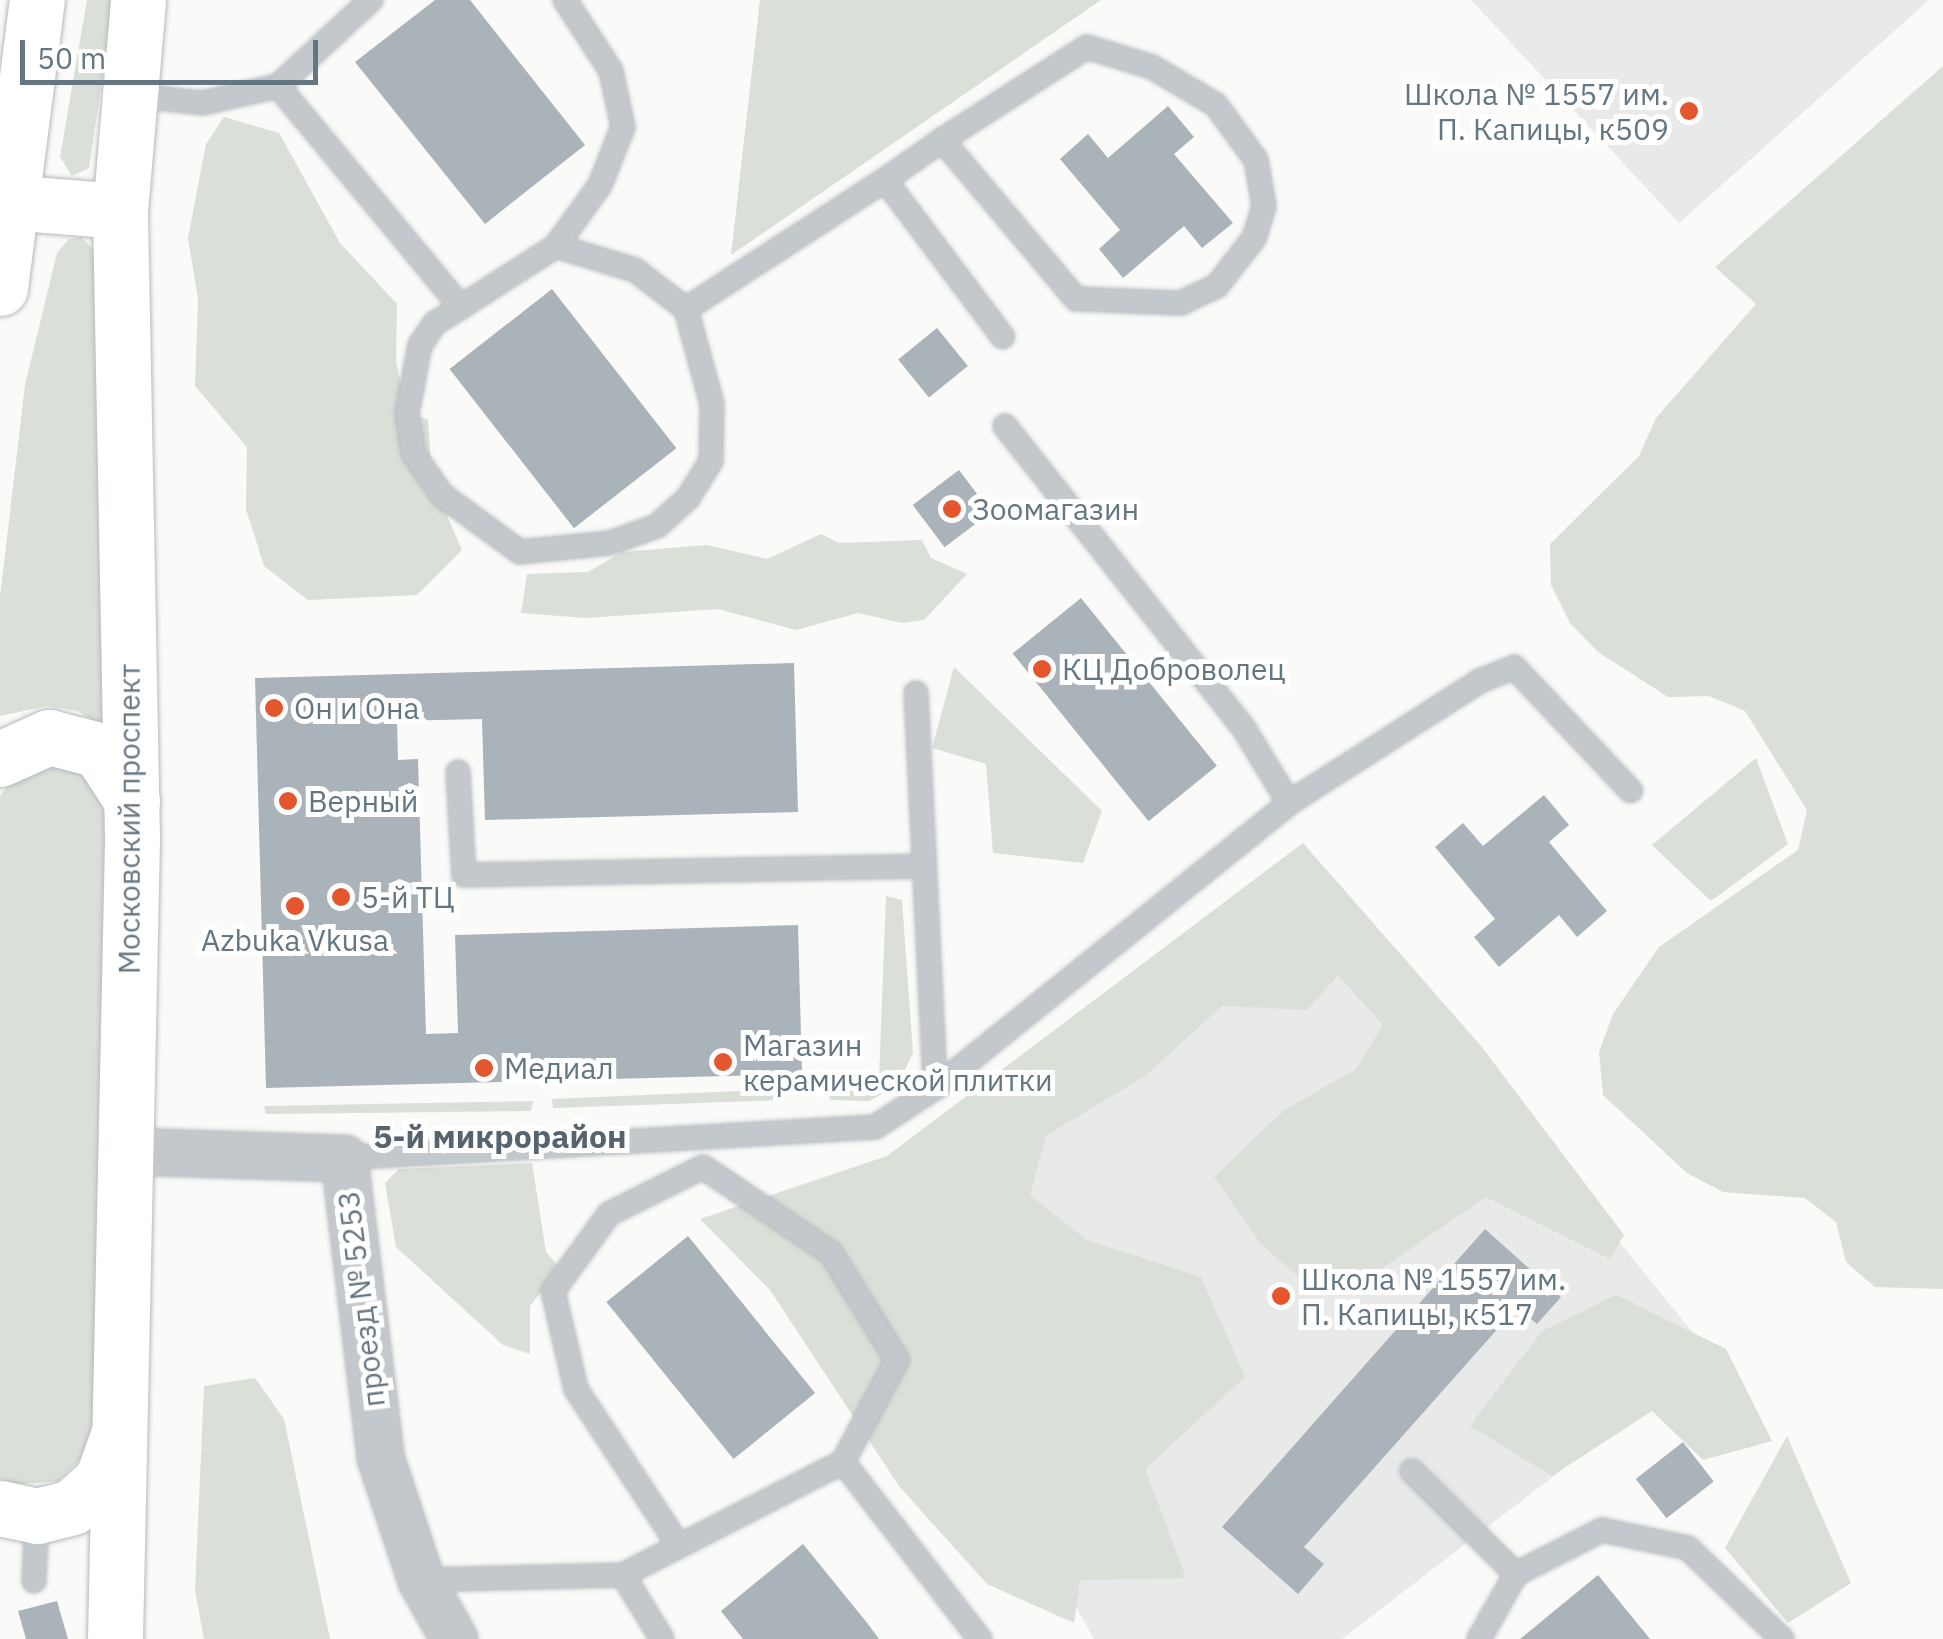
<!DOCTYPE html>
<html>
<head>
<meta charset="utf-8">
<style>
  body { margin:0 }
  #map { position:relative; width:1943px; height:1639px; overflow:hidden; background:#fafaf8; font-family:"IBM Plex Sans",sans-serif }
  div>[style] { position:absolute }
  .built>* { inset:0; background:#e8e9e9 }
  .green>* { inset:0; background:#dadfd7 }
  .building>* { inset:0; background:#aab3b9; transform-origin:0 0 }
  .roads { filter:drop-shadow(0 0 2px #b5babe) drop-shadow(0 0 2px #b5babe) }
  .lane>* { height:22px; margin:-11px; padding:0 11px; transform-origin:11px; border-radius:11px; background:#c3c8cc }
  .street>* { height:45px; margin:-22.5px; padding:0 22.5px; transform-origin:22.5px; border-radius:22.5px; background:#c3c8cc }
  .primary>* { height:55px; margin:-27.5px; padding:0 27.5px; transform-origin:27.5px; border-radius:27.5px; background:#fff }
  .dots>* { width:28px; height:28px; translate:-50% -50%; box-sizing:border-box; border:5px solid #fff; border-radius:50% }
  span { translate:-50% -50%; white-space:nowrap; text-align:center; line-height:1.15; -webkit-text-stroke:10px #fff; paint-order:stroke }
  .poi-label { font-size:30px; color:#657683 }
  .right { translate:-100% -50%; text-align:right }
  .left { translate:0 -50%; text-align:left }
  .street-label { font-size:30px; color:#657683 }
  .neighbourhood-label { font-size:32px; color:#57646e; font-weight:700 }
  .scale { position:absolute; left:20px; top:40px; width:298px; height:45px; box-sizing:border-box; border:5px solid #657683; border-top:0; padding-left:12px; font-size:30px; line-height:35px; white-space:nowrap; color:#657683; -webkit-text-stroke:8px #fff; paint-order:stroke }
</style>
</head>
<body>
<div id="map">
  <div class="built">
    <div style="clip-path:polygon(1471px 0,1929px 0,1679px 223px)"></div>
    <div style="clip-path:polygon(1312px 863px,1711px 1355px,1342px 1639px,1094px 1639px,865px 1236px)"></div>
  </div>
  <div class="green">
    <div style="clip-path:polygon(87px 0,114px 0,89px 168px,72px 176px,60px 157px)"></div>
    <div style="clip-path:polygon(760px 0,1101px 0,731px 255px)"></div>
    <div style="clip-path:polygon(1943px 66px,1943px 1289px,1875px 1287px,1846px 1262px,1836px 1222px,1805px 1198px,1723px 1192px,1687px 1173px,1603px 1095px,1599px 1052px,1613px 1014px,1659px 947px,1798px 850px,1807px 810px,1745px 711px,1709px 696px,1668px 697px,1598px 652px,1570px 623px,1551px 585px,1550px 544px,1639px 456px,1656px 418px,1756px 304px,1715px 267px)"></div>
    <div style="clip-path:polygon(224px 117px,279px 133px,340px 243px,397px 304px,396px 361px,407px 412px,428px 420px,432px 481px,462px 550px,417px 595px,308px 600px,264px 566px,246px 509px,247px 447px,195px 386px,198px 299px,188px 238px,206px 144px)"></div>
    <div style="clip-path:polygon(81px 237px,98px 254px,109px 731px,78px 711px,47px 706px,0 716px,0 597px,25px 385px,57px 253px,69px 239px)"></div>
    <div style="clip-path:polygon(821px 534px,839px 543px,922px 540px,931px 558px,967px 574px,924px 620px,902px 623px,858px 613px,796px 630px,718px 609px,585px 618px,521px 613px,527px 574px,588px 572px,622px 552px,707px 545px,767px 559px)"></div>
    <div style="clip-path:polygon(954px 667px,1102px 811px,1083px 863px,993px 853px,986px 764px,932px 748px)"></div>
    <div style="clip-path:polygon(1756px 758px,1788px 844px,1711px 901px,1652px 845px)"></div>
    <div style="clip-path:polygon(45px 766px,72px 769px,95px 786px,116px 816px,105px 1414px,79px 1461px,58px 1481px,11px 1485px,0 1478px,0 796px,9px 783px)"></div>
    <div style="clip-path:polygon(1303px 843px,1481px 1046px,1624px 1235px,1610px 1259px,1486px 1197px,1381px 1269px,1309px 1286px,1261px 1244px,1214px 1177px,1283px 1111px,1356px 1069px,1383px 1025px,1338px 975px,1307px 1010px,1222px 1006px,1146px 1075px,1046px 1136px,1030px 1195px,1087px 1240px,1201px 1277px,1245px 1377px,1145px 1469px,1186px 1578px,1080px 1580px,1074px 1623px,987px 1584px,899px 1486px,770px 1290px,700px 1219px,887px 1156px)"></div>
    <div style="clip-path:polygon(886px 896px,902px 900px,913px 1053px,897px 1086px,869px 1101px,830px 1100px,828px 1089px,879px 1080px)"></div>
    <div style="clip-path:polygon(786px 1089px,786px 1100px,553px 1108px,552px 1099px)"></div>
    <div style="clip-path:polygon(533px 1101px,531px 1111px,266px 1114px,264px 1106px)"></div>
    <div style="clip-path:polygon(532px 1163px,546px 1252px,560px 1268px,530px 1306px,530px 1354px,503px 1345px,396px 1247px,385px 1183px,399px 1169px)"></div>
    <div style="clip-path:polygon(1616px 1295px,1726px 1349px,1772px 1441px,1703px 1460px,1652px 1411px,1552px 1476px,1470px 1426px,1542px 1331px)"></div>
    <div style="clip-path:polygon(255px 1378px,284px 1419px,330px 1639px,204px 1639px,195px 1591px,204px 1386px)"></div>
    <div style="clip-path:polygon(1787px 1436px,1851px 1583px,1788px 1623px,1725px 1548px)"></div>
  </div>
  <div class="building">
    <div style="clip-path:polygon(435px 0,470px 0,585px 145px,485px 224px,355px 62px)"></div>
    <div style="clip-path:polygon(1168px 106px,1194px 137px,1174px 154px,1233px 223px,1202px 248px,1184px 226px,1123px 278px,1099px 249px,1120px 230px,1060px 159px,1088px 134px,1108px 158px)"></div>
    <div style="left:552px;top:289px;width:202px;height:130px;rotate:52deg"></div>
    <div style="left:937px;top:328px;width:49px;height:50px;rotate:51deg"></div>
    <div style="left:959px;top:470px;width:53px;height:58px;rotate:53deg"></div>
    <div style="left:1081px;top:598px;width:216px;height:88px;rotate:51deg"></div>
    <div style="clip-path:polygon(794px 663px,798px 812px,485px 820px,482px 719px,397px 721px,398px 760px,418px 759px,426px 1034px,458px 1033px,455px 935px,798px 925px,802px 1074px,266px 1088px,255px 678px)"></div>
    <div style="clip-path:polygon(1544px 795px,1569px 825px,1549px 842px,1607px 911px,1577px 937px,1559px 915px,1499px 967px,1474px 937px,1495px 919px,1435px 847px,1463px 823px,1483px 846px)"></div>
    <div style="clip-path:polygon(1485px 1229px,1561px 1297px,1537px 1324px,1517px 1307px,1304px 1547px,1324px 1564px,1298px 1594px,1222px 1527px)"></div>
    <div style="left:688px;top:1236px;width:202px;height:105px;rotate:51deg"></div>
    <div style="left:1683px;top:1442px;width:50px;height:60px;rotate:52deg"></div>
    <div style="clip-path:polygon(803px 1544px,868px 1624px,879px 1639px,743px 1639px,721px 1611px)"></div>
    <div style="clip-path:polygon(1598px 1575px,1650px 1639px,1520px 1639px)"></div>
    <div style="clip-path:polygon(57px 1601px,68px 1639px,26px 1639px,18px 1611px)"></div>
  </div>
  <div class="roads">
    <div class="lane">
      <div style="left:278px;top:86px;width:127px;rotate:-42.8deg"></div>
      <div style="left:130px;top:95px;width:72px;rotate:6.3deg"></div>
      <div style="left:202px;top:103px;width:78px;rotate:-12.6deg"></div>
      <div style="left:278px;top:86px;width:287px;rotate:50.4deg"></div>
      <div style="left:461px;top:307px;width:113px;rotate:-32.7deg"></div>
      <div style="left:556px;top:246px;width:83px;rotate:16.9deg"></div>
      <div style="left:635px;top:270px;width:64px;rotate:37.4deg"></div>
      <div style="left:686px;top:309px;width:237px;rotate:-33deg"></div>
      <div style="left:885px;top:180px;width:196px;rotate:53.1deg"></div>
      <div style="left:885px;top:180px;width:70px;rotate:-35.1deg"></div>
      <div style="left:942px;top:140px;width:172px;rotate:-32.7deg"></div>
      <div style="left:1087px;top:47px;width:68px;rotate:17.1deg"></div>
      <div style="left:1152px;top:67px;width:74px;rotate:30.7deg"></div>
      <div style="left:1216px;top:105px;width:68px;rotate:54deg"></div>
      <div style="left:1256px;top:160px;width:47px;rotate:80.1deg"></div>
      <div style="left:1264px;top:206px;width:34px;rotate:107deg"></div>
      <div style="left:1254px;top:238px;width:61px;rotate:127.6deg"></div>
      <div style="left:1217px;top:286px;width:40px;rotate:155deg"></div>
      <div style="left:1181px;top:303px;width:105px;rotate:-177.8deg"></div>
      <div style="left:1076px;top:299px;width:208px;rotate:-130.1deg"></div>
      <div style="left:556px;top:246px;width:75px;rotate:-54.2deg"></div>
      <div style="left:600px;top:185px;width:62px;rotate:-68.4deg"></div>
      <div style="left:623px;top:127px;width:57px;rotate:-102.1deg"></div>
      <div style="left:611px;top:71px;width:85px;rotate:-122.9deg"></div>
      <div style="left:461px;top:307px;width:31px;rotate:148deg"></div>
      <div style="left:435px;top:323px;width:27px;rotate:124deg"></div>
      <div style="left:420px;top:345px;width:69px;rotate:100.8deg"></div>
      <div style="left:407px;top:413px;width:40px;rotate:81.5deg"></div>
      <div style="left:413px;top:453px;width:51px;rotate:55.4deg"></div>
      <div style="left:442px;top:495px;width:97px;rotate:36.2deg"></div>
      <div style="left:520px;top:552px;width:90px;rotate:-5.7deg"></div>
      <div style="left:610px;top:543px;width:50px;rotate:-19.9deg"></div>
      <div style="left:657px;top:526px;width:42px;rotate:-42.1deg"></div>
      <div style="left:688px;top:498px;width:44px;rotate:-58.1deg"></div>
      <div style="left:711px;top:461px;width:57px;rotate:-89deg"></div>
      <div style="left:712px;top:404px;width:98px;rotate:-105.3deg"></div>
      <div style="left:1005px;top:426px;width:384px;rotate:51.7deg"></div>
      <div style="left:1243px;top:727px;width:89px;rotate:58.8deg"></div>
      <div style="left:916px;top:693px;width:395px;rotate:87.2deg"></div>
      <div style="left:458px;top:772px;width:103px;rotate:86.7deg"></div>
      <div style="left:464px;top:875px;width:457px;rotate:-1.1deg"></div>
      <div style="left:344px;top:1158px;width:532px;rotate:-3.34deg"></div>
      <div style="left:875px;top:1127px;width:72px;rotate:-33deg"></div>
      <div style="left:935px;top:1088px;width:454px;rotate:-38.8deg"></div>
      <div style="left:1289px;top:803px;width:227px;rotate:-32.6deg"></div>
      <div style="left:1480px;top:681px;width:37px;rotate:-22deg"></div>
      <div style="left:1514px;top:667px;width:170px;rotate:46.7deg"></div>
      <div style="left:1412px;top:1471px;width:146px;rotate:44.7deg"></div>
      <div style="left:679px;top:1546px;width:188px;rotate:-123.3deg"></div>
      <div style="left:576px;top:1389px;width:101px;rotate:-103.2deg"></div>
      <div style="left:553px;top:1291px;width:95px;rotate:-54deg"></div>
      <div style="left:609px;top:1214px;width:105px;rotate:-26.6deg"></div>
      <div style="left:703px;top:1167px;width:154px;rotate:33.9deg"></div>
      <div style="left:831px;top:1253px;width:126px;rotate:58.3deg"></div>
      <div style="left:897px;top:1360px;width:115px;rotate:117.9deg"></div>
      <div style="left:623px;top:1575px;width:75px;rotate:58.6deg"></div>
      <div style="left:421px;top:1580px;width:202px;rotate:-1.4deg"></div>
      <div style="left:623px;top:1575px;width:247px;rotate:-27.2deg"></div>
      <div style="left:843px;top:1462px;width:224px;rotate:52.3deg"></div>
      <div style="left:34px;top:1581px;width:65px;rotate:-87.4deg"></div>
      <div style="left:1479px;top:1639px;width:75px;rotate:-60.4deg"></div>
      <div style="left:1516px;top:1574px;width:97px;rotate:-27.1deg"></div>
      <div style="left:1602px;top:1530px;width:88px;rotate:11.8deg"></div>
      <div style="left:1688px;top:1548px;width:131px;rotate:44.1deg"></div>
    </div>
    <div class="street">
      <div style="left:129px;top:1151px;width:215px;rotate:1.9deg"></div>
      <div style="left:344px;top:1158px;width:301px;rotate:83.1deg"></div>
      <div style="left:380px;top:1457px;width:130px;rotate:71.6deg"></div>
      <div style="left:421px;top:1580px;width:68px;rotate:60.8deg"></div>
    </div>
    <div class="primary">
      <div style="left:8px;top:202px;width:112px;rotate:4.6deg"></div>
      <div style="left:0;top:288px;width:290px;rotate:-82.7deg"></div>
      <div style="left:0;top:759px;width:54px;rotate:-24.2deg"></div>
      <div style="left:49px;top:737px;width:52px;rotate:14.6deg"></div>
      <div style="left:99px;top:750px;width:61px;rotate:57.1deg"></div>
      <div style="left:0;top:1508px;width:38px;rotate:12deg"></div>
      <div style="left:37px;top:1516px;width:36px;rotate:-14deg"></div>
      <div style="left:72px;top:1507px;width:40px;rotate:-42deg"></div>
      <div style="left:102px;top:1480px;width:48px;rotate:-70.4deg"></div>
      <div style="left:115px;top:1639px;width:801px;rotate:-88.78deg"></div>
      <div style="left:132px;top:838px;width:627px;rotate:-91.1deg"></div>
      <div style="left:120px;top:211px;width:212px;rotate:-85.1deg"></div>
    </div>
  </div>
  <div class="dots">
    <div style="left:1689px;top:111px;background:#e4572e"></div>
    <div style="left:952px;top:509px;background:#e4572e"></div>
    <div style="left:1042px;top:669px;background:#e4572e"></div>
    <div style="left:274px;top:708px;background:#e4572e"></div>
    <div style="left:288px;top:801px;background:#e4572e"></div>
    <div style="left:341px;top:897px;background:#e4572e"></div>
    <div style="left:295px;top:906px;background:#e4572e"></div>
    <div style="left:723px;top:1062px;background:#e4572e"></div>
    <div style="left:484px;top:1068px;background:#e4572e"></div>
    <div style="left:1281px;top:1296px;background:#e4572e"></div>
  </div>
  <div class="poi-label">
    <span class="right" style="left:1669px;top:111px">Школа № 1557 им.<br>П. Капицы, к509</span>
    <span class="left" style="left:972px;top:509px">Зоомагазин</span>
    <span class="left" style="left:1062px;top:669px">КЦ Доброволец</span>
    <span class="left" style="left:294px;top:708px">Он и Она</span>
    <span class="left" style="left:308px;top:801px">Верный</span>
    <span class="left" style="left:361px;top:897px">5-й ТЦ</span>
    <span style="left:295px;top:940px">Azbuka Vkusa</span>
    <span class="left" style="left:743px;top:1062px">Магазин<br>керамической плитки</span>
    <span class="left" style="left:504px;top:1068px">Медиал</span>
    <span class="left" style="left:1301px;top:1296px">Школа № 1557 им.<br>П. Капицы, к517</span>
  </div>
  <div class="street-label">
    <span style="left:129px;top:819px;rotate:-90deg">Московский проспект</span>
    <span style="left:361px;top:1299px;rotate:-97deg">проезд № 5253</span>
  </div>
  <div class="neighbourhood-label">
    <span style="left:500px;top:1136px">5-й микрорайон</span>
  </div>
  <div class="scale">50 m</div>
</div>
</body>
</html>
